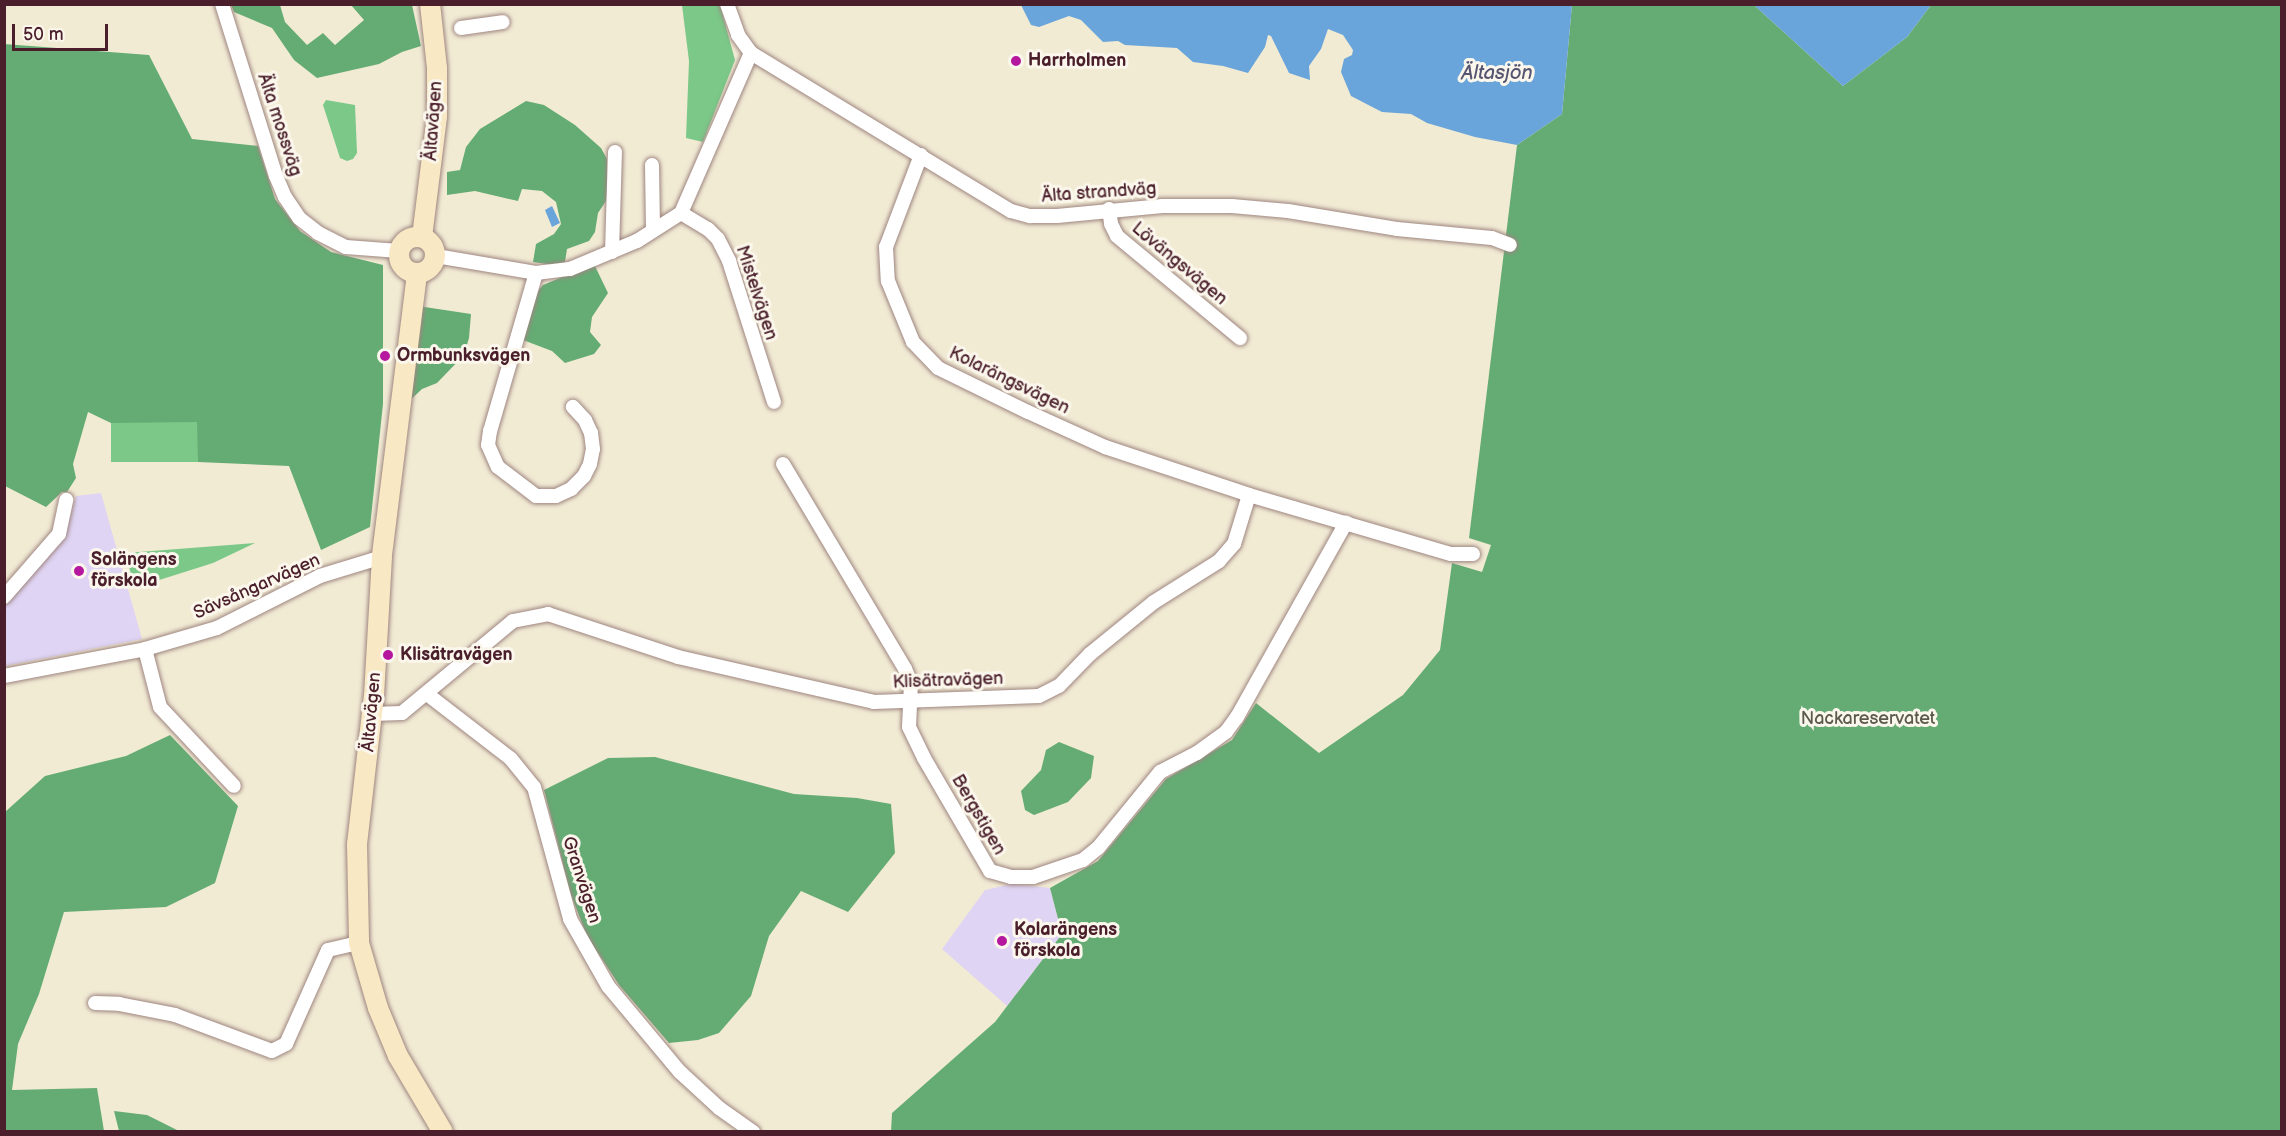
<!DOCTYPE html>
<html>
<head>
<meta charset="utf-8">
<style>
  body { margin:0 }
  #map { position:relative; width:2286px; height:1136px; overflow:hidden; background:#f2ebd4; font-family:"Balsamiq Sans",sans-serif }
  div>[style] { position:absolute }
  .built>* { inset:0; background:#dfd4f4 }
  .green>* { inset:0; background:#7bc888; transform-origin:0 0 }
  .forest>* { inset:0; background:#64ac74 }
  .water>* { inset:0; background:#69a5da }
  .roads { filter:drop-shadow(0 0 2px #9e8580) drop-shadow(0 0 2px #9e8580) }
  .street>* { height:14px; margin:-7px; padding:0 7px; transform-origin:7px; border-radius:7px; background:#fff }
  .secondary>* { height:20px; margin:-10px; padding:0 10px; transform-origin:10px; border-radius:10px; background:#f8e8c3 }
  .secondary>.ring { margin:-10px; padding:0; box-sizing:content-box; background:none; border:20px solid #f8e8c3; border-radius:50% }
  .dots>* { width:16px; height:16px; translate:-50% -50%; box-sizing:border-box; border:3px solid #fbf7ec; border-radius:50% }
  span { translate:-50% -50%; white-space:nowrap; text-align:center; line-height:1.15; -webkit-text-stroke:6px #fbf7ec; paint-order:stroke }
  .poi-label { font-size:18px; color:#4a1f2b; font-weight:700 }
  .left { translate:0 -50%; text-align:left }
  .street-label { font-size:18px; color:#4a1f2b }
  .park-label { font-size:18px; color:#5b5a4c }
  .water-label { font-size:20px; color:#565571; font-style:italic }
  .frame { position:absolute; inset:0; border:6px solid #4a1f2b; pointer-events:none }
  .scale { position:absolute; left:12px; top:24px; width:96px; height:27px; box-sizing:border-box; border:3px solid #4a1f2b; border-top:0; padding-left:8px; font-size:18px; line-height:21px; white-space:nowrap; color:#4a1f2b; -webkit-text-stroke:4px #fbf7ec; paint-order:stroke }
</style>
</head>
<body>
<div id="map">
  <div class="built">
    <div style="clip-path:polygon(101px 493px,142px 639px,5px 666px,5px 606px,64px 536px,76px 496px)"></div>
    <div style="clip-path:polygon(1012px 884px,1050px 888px,1062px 934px,1007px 1006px,942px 949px,985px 890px)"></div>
  </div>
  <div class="green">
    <div style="clip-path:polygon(682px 5px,720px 5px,735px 60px,703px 142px,686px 138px,689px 61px)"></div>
    <div style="clip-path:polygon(326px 100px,355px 105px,357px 153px,353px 159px,347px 161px,340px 158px,323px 105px)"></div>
    <div style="left:198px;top:422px;width:40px;height:87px;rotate:90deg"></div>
    <div style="clip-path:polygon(255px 543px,213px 563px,134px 588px,126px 553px)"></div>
  </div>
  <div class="forest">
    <div style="clip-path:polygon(231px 5px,280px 5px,285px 22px,307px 45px,323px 33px,335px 45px,364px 20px,351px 5px,412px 5px,421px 46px,402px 52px,379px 64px,317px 78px,294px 60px,272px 28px,234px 12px)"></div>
    <div style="clip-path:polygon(1572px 5px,1754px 5px,1843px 86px,1907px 37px,1931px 5px,2281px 5px,2281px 1131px,891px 1132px,892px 1113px,995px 1022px,1062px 934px,1050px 888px,1098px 861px,1166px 779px,1232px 740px,1256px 703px,1319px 753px,1403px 695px,1440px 650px,1452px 563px,1482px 572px,1491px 545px,1469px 538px,1517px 145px,1562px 114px)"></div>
    <div style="clip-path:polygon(4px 44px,149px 55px,192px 139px,258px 146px,275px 199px,300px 231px,331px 252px,383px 265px,383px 404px,370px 527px,321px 550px,289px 466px,198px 462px,197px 422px,111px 423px,88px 412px,73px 464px,76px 478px,67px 492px,62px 492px,46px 507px,5px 486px)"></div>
    <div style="clip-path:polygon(526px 101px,544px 105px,575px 125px,601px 148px,607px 159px,608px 191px,606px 201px,598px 213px,595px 232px,589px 241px,567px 249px,565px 262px,554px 265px,533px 262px,536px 244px,554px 234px,561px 224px,556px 202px,542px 191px,522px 189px,518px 201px,475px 191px,447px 195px,447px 172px,460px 170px,466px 147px,480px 129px)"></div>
    <div style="clip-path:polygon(594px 264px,608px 293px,592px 317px,590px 332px,601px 345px,594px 354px,565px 363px,552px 351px,523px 340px,537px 292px,543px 285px)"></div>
    <div style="clip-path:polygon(418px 306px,471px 314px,469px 338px,464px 355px,437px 383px,422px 389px,406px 404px)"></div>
    <div style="clip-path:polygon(170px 735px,238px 806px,215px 883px,166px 907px,64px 912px,39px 994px,18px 1044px,12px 1090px,97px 1088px,104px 1131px,5px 1131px,5px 812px,45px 776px,126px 756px)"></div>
    <div style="clip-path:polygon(1059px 742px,1094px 756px,1091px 778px,1068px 802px,1034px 815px,1025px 810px,1021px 791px,1041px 770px,1046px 750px)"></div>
    <div style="clip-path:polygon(655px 757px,794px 794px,857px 798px,891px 804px,895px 853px,848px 912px,801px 891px,769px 936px,751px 996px,719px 1033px,698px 1040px,669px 1043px,619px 985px,587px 936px,571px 895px,544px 790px,608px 758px)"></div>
    <div style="clip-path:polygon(114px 1111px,147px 1115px,179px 1131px,119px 1131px)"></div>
  </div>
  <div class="water">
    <div style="clip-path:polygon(1021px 5px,1572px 5px,1562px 114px,1517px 145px,1475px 137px,1427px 123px,1411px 114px,1382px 112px,1351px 96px,1341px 72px,1344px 59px,1352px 55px,1353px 50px,1343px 35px,1328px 29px,1321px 49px,1309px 66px,1310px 80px,1289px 73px,1271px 36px,1268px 35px,1265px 47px,1248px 73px,1223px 66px,1193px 62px,1177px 48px,1125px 45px,1118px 41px,1103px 42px,1081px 20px,1069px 16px,1039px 27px,1031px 25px)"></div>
    <div style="clip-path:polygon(1754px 5px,1931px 5px,1907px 37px,1843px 86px)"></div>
    <div style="clip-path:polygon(552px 206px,560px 223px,552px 227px,545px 210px)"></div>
  </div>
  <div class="roads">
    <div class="street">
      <div style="left:222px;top:4px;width:180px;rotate:72.6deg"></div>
      <div style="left:276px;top:176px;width:23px;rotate:67deg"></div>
      <div style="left:285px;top:197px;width:25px;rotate:56deg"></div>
      <div style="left:299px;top:218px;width:24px;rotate:38deg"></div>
      <div style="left:318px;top:233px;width:31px;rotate:27deg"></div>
      <div style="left:346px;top:247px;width:53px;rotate:4.3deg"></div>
      <div style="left:727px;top:4px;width:33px;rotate:70deg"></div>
      <div style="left:738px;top:35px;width:22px;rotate:54deg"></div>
      <div style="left:751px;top:53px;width:304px;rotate:31.3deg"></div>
      <div style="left:1011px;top:211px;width:20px;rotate:15deg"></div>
      <div style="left:1030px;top:216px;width:27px"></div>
      <div style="left:1057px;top:216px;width:106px;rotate:-5.4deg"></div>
      <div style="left:1163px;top:206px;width:69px"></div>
      <div style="left:1232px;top:206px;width:56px;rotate:5.1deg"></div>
      <div style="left:1288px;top:211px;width:110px;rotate:9.4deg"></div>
      <div style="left:1397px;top:229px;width:95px;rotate:5.4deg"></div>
      <div style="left:1492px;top:238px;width:19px;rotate:21deg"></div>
      <div style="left:461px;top:28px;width:42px;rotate:-8.1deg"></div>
      <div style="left:921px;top:155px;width:98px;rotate:110.8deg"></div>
      <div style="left:886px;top:247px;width:34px;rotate:87deg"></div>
      <div style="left:888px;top:281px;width:66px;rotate:67.7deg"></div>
      <div style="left:913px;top:342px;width:36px;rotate:46deg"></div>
      <div style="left:938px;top:368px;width:100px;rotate:26.1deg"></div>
      <div style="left:1028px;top:412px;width:85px;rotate:24.4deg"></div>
      <div style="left:1105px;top:447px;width:152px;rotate:18.4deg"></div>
      <div style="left:652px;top:165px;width:65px;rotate:89.1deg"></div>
      <div style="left:1109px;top:209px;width:15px;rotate:82deg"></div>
      <div style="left:1111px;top:224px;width:13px;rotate:63deg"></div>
      <div style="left:1117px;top:236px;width:160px;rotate:39.7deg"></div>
      <div style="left:681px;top:213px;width:31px;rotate:31deg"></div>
      <div style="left:708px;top:229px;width:14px;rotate:45deg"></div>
      <div style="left:718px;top:239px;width:25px;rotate:63deg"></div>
      <div style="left:729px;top:261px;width:148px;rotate:72.3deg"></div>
      <div style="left:612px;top:252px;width:100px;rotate:-88.3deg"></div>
      <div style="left:436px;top:256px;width:101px;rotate:9.6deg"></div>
      <div style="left:536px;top:273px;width:34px;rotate:-7deg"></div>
      <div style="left:570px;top:269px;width:73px;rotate:-22.7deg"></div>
      <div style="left:637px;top:241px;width:52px;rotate:-32.5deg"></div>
      <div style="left:681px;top:213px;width:175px;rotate:-66.4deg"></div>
      <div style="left:536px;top:273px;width:165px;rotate:106.2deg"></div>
      <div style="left:490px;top:431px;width:14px;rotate:98deg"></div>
      <div style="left:488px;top:445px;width:24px;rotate:66deg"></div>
      <div style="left:498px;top:467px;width:48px;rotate:37.3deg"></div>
      <div style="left:536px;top:496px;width:20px"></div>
      <div style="left:556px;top:496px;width:17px;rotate:-25deg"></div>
      <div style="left:571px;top:489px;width:18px;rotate:-45deg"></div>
      <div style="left:584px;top:476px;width:13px;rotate:-63deg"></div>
      <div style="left:590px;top:464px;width:15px;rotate:-79deg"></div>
      <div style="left:593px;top:449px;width:16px;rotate:-97deg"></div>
      <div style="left:591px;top:433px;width:14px;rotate:-115deg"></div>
      <div style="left:585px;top:420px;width:18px;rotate:-133deg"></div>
      <div style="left:783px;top:464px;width:239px;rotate:59.2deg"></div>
      <div style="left:905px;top:669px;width:15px;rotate:67deg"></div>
      <div style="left:911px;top:683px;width:44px;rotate:92.6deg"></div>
      <div style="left:909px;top:727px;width:34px;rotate:64deg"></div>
      <div style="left:924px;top:758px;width:131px;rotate:59.7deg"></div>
      <div style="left:990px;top:871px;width:22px;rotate:16deg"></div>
      <div style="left:1011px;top:877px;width:22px"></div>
      <div style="left:1033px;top:877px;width:53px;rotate:-18.8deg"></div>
      <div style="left:1083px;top:860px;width:19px;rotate:-39deg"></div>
      <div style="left:1098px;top:848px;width:98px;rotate:-50.8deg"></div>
      <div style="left:1160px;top:772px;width:42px;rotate:-27.2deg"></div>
      <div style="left:1197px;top:753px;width:36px;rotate:-36deg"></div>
      <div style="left:1226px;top:732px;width:19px;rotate:-54deg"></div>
      <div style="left:1237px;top:717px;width:223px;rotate:-60.7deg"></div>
      <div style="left:4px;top:597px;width:84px;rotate:-48.9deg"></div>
      <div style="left:59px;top:534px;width:35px;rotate:-78deg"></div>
      <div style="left:145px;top:649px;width:60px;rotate:75.5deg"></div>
      <div style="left:160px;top:707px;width:108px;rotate:46.9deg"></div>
      <div style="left:4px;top:676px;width:144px;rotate:-10.8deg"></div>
      <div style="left:145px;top:649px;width:75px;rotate:-16.3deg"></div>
      <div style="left:217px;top:628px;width:115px;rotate:-26.8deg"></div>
      <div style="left:320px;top:576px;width:65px;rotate:-17deg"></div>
      <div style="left:427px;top:694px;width:106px;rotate:37.7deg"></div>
      <div style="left:511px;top:759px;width:36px;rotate:51deg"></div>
      <div style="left:534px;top:787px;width:137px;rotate:74.7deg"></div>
      <div style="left:570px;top:919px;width:77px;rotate:60.4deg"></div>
      <div style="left:608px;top:986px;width:112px;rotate:50.1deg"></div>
      <div style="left:680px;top:1072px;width:53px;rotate:42.7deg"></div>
      <div style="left:719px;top:1108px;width:42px;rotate:35.2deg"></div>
      <div style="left:372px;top:714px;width:30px;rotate:-2deg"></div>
      <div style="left:402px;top:713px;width:144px;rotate:-39.7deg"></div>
      <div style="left:513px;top:621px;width:36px;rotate:-11deg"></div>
      <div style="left:548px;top:614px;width:137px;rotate:18.3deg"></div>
      <div style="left:678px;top:657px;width:201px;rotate:12.9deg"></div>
      <div style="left:874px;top:702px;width:165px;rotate:-2.1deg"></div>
      <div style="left:1039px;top:696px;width:22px;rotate:-27deg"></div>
      <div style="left:1059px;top:686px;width:45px;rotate:-45.9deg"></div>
      <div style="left:1090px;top:654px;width:82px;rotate:-39.1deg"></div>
      <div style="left:1154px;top:602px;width:77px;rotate:-32.2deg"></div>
      <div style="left:1219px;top:561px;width:23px;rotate:-49deg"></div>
      <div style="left:1234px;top:544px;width:51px;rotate:-73deg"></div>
      <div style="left:1249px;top:495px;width:210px;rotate:16.3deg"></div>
      <div style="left:1451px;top:554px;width:22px"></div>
      <div style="left:95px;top:1003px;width:24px;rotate:2deg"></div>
      <div style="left:119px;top:1004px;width:57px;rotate:11.1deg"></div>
      <div style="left:175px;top:1015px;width:103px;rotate:20.4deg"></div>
      <div style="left:272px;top:1051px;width:16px;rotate:-27deg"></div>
      <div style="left:286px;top:1044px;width:103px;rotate:-65.9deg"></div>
      <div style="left:328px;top:950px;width:32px;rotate:-13deg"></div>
    </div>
    <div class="secondary">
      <div class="ring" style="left:399px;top:237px;width:16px;height:16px"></div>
      <div style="left:422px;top:237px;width:122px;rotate:-82.9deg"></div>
      <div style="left:437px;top:116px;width:48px;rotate:-90deg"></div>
      <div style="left:437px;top:68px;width:64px;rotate:-96.2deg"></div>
      <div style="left:417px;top:274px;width:285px;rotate:97.1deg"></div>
      <div style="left:382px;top:557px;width:138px;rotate:93.3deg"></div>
      <div style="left:374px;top:695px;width:150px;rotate:96.5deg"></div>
      <div style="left:357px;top:844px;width:99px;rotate:88.8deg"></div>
      <div style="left:359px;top:943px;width:68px;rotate:73.7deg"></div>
      <div style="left:378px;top:1008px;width:52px;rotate:67.4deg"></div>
      <div style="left:398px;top:1056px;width:88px;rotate:59.4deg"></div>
    </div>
  </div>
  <div class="dots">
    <div style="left:1016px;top:61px;background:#b5179e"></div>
    <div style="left:385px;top:356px;background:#b5179e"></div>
    <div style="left:79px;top:571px;background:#b5179e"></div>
    <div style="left:388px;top:655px;background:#b5179e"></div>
    <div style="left:1002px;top:941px;background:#b5179e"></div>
  </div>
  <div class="poi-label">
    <span class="left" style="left:1028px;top:61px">Harrholmen</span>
    <span class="left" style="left:397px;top:356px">Ormbunksvägen</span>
    <span class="left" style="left:91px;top:571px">Solängens<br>förskola</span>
    <span class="left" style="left:400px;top:655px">Klisätravägen</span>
    <span class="left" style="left:1014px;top:941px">Kolarängens<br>förskola</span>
  </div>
  <div class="street-label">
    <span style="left:434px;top:121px;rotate:-86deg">Ältavägen</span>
    <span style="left:279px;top:125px;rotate:72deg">Älta mossväg</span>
    <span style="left:1099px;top:193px;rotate:-4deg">Älta strandväg</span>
    <span style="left:1179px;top:264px;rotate:40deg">Lövängsvägen</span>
    <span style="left:756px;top:293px;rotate:72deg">Mistelvägen</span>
    <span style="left:1009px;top:381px;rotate:26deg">Kolarängsvägen</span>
    <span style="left:257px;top:587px;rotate:-24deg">Sävsångarvägen</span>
    <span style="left:948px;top:681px;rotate:-2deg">Klisätravägen</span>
    <span style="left:372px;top:712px;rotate:-85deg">Ältavägen</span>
    <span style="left:978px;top:815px;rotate:60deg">Bergstigen</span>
    <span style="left:581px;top:880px;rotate:72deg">Granvägen</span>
  </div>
  <div class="park-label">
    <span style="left:1868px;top:719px">Nackareservatet</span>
  </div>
  <div class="water-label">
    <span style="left:1497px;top:73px">Ältasjön</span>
  </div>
  <div class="frame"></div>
  <div class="scale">50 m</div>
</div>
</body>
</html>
